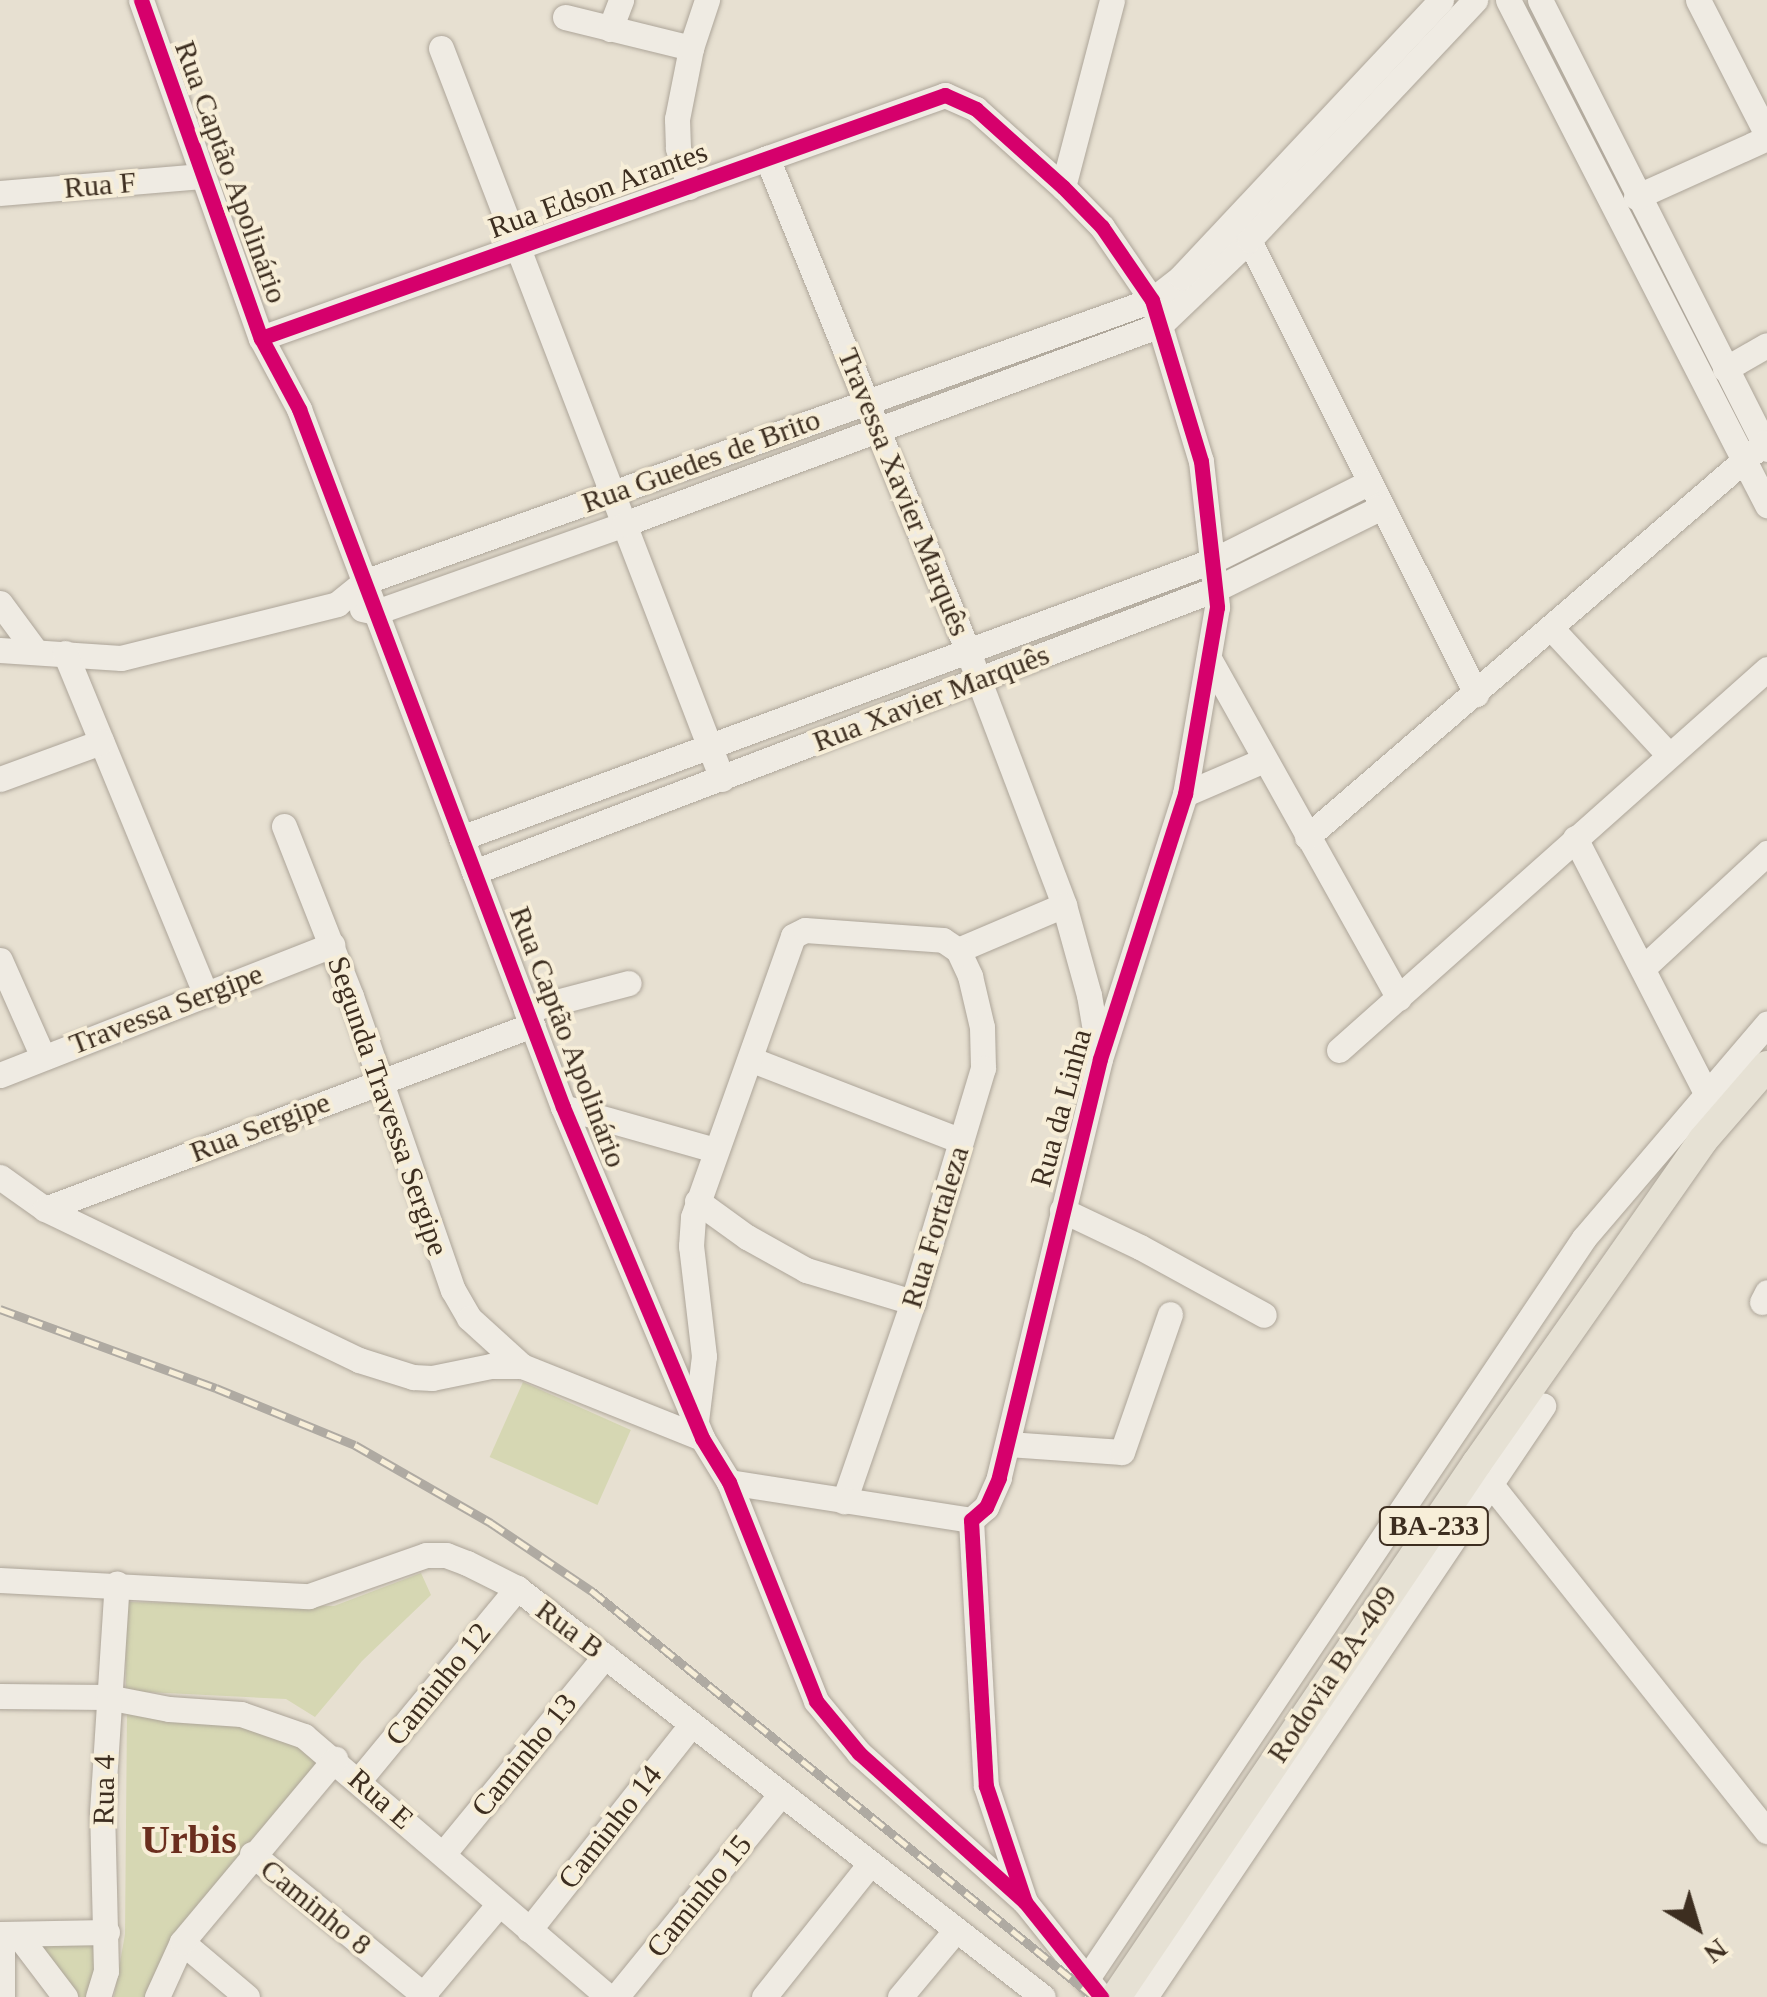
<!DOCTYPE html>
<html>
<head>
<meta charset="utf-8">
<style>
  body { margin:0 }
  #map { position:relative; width:1767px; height:1997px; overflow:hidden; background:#e7e0d1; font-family:Georgia,serif }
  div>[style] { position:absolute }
  .green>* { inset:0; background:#d6d7b3; transform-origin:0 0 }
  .roads { filter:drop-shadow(0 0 2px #ada599) drop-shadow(0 0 2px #ada599) }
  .minor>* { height:25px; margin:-12.5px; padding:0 12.5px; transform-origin:12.5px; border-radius:12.5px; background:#efebe3 }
  .major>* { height:30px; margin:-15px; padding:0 15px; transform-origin:15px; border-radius:15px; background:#e6e1d4 }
  .rail>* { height:9px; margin-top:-4.5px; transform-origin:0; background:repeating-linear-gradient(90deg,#f7eed8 0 15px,#afaaa2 0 30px); box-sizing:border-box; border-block:2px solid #afaaa2 }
  .cycleway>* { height:15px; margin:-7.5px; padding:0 7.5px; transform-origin:7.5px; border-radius:7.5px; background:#d6006c }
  span { translate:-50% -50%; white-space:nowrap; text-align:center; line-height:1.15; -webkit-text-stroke:8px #f7eed8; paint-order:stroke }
  .shield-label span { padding:2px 8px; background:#f7eed8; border:2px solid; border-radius:8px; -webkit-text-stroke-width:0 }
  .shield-label { font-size:28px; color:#3d2e20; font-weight:700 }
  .street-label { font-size:30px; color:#3d2e20 }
  .district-label { font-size:40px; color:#6b2e1e; font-weight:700 }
  .north { position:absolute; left:1647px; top:1877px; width:100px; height:100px; -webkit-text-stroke:8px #f7eed8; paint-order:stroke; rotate:142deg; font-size:28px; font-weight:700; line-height:40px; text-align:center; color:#3d2e20 }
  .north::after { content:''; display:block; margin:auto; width:35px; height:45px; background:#3d2e20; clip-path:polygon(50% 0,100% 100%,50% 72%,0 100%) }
</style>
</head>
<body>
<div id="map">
  <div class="green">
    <div style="left:523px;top:1382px;width:118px;height:82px;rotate:24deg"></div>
    <div style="clip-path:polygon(421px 1573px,431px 1595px,362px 1661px,315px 1717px,286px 1699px,126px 1691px,125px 1602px,334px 1606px)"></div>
    <div style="clip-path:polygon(127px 1714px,267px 1722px,322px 1759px,153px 1997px,114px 1997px,125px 1934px)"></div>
    <div style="clip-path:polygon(113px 1939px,100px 1997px,77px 1997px,40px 1944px)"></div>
  </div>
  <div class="roads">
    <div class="minor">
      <div style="left:141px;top:0;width:359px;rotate:70.5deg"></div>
      <div style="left:261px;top:338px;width:81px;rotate:61.8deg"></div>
      <div style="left:299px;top:409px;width:746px;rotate:69.28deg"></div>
      <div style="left:563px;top:1107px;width:359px;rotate:67.2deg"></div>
      <div style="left:702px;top:1438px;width:52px;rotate:58.5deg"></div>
      <div style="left:729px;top:1482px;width:236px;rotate:68.3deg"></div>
      <div style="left:816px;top:1701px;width:67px;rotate:50.4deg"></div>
      <div style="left:859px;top:1753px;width:223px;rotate:41.9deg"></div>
      <div style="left:1025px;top:1902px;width:122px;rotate:51.3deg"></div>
      <div style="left:1508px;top:0;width:568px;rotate:62.85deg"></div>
      <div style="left:1540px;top:0;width:503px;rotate:63.18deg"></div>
      <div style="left:1698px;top:0;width:152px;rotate:62.9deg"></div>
      <div style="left:565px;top:17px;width:130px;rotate:13.8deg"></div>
      <div style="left:610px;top:29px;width:31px;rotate:-69deg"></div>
      <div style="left:441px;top:48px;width:783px;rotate:68.97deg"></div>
      <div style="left:767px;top:158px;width:530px;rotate:67.84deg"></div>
      <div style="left:967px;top:649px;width:274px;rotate:69.2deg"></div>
      <div style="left:1064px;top:905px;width:93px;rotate:74.5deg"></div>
      <div style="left:1089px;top:995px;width:60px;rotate:80.4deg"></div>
      <div style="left:689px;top:187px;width:41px;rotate:-105.8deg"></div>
      <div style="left:678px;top:148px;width:29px;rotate:-92deg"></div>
      <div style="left:677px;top:119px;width:72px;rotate:-78.8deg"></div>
      <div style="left:691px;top:48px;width:51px;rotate:-71.6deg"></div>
      <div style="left:1063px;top:187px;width:193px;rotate:-75.3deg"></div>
      <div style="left:0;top:193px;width:202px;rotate:-4.8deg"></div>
      <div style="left:1636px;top:197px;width:144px;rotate:-24.2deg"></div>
      <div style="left:1249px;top:240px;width:508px;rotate:63.43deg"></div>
      <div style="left:261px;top:338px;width:726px;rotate:-19.56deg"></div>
      <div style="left:945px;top:95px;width:34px;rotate:24deg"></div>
      <div style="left:976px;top:109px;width:117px;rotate:41.9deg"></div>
      <div style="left:1063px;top:187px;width:56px;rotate:45.7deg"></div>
      <div style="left:1102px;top:227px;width:88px;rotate:55.6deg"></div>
      <div style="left:1152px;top:300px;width:168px;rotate:73.1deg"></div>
      <div style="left:1201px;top:461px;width:147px;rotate:83.7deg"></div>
      <div style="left:1217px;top:607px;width:190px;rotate:99.7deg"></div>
      <div style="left:1185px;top:794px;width:278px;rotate:107.8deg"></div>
      <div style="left:1100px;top:1059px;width:431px;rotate:103.6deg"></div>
      <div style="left:999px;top:1478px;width:32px;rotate:114deg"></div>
      <div style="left:986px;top:1507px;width:20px;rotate:139deg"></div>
      <div style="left:971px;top:1520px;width:266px;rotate:86.8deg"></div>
      <div style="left:986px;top:1786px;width:122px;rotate:71.4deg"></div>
      <div style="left:1725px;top:369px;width:48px;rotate:-29.7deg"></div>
      <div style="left:0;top:603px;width:57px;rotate:53.5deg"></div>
      <div style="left:362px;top:609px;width:14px;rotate:12deg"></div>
      <div style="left:376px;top:612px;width:263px;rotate:-19.5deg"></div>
      <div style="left:624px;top:524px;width:572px;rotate:-20.37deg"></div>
      <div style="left:1160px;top:325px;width:123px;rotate:-43.7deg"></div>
      <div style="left:1249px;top:240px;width:330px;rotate:-46.7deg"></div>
      <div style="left:1551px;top:628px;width:173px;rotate:47.1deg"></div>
      <div style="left:0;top:650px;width:121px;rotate:3.8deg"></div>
      <div style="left:121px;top:658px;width:223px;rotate:-14deg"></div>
      <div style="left:337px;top:604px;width:35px;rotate:-39deg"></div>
      <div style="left:364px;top:582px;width:837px;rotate:-19.69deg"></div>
      <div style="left:1152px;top:300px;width:37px;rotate:-38deg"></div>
      <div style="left:1181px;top:277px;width:380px;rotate:-46.8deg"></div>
      <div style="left:65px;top:653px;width:370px;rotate:67.6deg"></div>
      <div style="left:1211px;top:662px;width:385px;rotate:60.8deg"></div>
      <div style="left:0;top:779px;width:108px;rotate:-20.1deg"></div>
      <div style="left:1185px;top:794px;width:86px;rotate:-23.3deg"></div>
      <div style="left:284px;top:826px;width:183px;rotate:68.5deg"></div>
      <div style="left:351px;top:996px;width:311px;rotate:70.9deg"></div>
      <div style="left:453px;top:1290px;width:32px;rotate:60deg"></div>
      <div style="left:469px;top:1318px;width:72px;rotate:42.2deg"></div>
      <div style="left:1307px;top:837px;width:603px;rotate:-40.77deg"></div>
      <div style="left:461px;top:838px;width:803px;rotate:-20.26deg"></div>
      <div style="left:1214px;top:560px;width:174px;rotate:-26.6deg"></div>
      <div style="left:1575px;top:838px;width:287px;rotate:62.8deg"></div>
      <div style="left:1706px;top:1093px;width:13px;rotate:94deg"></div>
      <div style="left:474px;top:872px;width:796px;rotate:-20.89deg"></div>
      <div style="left:1218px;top:588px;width:183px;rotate:-26.3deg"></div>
      <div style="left:958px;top:950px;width:115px;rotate:-23deg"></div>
      <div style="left:0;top:960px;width:106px;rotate:66.1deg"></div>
      <div style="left:1644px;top:967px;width:168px;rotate:-42.8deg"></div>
      <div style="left:526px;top:1010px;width:106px;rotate:-14.7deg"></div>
      <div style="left:1339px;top:1050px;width:573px;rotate:-41.68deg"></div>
      <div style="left:750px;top:1059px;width:226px;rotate:21.2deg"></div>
      <div style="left:0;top:1075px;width:357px;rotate:-21.4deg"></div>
      <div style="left:563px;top:1107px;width:158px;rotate:15.8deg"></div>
      <div style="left:0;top:1177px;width:55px;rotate:35.4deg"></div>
      <div style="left:45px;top:1209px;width:348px;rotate:25.7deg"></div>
      <div style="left:359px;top:1360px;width:57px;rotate:17.5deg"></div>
      <div style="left:413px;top:1377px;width:19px;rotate:3deg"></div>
      <div style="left:432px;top:1378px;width:60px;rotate:-11.5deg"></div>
      <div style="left:491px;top:1366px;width:31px"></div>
      <div style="left:522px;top:1366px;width:194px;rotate:21.8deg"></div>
      <div style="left:697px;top:1201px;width:62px;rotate:35.8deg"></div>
      <div style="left:747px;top:1237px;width:68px;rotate:29.2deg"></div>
      <div style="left:806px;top:1270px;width:112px;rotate:16.7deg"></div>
      <div style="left:45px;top:1209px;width:521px;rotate:-20.7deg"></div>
      <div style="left:1062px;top:1210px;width:86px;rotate:25.4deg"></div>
      <div style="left:1140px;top:1247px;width:141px;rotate:28.7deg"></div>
      <div style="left:1762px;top:1302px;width:11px;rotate:-63deg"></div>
      <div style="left:696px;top:1421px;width:65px;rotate:-83deg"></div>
      <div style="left:704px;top:1356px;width:111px;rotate:-96.7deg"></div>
      <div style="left:691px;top:1246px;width:29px;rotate:-86deg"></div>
      <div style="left:693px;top:1217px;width:298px;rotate:-70.4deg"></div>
      <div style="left:793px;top:936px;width:13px;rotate:-27deg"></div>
      <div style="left:805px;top:930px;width:138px;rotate:4.1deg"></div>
      <div style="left:943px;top:940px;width:18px;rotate:34deg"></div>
      <div style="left:958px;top:950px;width:29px;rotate:65deg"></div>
      <div style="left:970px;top:976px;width:52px;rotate:76.8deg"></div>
      <div style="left:982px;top:1027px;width:41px;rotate:88.6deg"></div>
      <div style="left:983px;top:1068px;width:244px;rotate:106.7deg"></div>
      <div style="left:913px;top:1302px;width:211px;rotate:109.1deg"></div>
      <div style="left:1008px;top:1444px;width:114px;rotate:4deg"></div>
      <div style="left:1122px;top:1452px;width:146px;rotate:-70.8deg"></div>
      <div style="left:1481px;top:1472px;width:459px;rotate:51.5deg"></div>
      <div style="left:729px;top:1482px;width:245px;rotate:8.9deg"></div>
      <div style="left:0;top:1580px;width:309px;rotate:3deg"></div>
      <div style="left:309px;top:1596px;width:124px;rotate:-19.3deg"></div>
      <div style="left:426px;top:1555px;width:20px"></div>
      <div style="left:446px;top:1555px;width:22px;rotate:21deg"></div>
      <div style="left:467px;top:1563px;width:56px;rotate:26.6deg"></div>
      <div style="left:517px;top:1588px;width:666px;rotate:37.87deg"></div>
      <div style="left:0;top:1696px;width:107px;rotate:0.5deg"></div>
      <div style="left:107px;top:1697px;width:63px;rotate:11deg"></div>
      <div style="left:169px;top:1709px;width:72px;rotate:4deg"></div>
      <div style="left:241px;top:1714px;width:67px;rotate:19.2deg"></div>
      <div style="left:304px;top:1736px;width:401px;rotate:40.6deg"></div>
      <div style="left:359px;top:1780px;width:249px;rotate:-50.5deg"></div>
      <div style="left:252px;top:1854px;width:225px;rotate:39.4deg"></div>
      <div style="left:443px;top:1854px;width:256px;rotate:-50.7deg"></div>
      <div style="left:529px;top:1930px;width:261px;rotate:-51.7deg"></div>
      <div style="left:0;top:1934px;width:107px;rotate:-1.1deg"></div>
      <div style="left:2px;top:1934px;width:63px;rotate:90deg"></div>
      <div style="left:18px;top:1935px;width:78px;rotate:52.8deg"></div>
      <div style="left:182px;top:1942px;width:85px;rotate:40.2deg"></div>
      <div style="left:1088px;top:1977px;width:890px;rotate:-56.13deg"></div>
      <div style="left:1584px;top:1238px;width:282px;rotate:-49.5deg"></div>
      <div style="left:98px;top:1997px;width:27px;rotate:-73deg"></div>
      <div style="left:106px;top:1971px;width:159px;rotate:-91.4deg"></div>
      <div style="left:102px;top:1812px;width:229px;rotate:-86.3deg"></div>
      <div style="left:157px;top:1997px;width:60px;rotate:-65.6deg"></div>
      <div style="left:182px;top:1942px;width:239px;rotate:-50.1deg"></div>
      <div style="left:421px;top:1997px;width:121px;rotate:-50deg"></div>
      <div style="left:616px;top:1997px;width:262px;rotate:-50.9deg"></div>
      <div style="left:764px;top:1997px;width:169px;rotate:-51.5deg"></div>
      <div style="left:900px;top:1997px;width:86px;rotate:-50.2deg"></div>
      <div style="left:1145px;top:1997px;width:713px;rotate:-56.04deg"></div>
    </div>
    <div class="major">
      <div style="left:1116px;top:1997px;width:645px;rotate:-55.94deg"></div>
      <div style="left:1477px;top:1463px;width:394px;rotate:-55deg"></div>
      <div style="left:1703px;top:1140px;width:98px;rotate:-49.1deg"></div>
    </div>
  </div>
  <div class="rail">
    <div style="left:0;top:1309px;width:230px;rotate:20.1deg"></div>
    <div style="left:216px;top:1388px;width:150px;rotate:22.3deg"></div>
    <div style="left:355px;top:1445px;width:157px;rotate:29.8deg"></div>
    <div style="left:491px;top:1523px;width:122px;rotate:34deg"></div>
    <div style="left:592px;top:1591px;width:646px;rotate:38.96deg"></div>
  </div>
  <div class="cycleway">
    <div style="left:141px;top:0;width:359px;rotate:70.5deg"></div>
    <div style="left:261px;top:338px;width:81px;rotate:61.8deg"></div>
    <div style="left:299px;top:409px;width:746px;rotate:69.28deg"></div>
    <div style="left:563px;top:1107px;width:359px;rotate:67.2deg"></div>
    <div style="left:702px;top:1438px;width:52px;rotate:58.5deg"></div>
    <div style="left:729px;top:1482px;width:236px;rotate:68.3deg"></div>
    <div style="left:816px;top:1701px;width:67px;rotate:50.4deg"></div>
    <div style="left:859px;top:1753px;width:223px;rotate:41.9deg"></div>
    <div style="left:1025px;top:1902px;width:122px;rotate:51.3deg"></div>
    <div style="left:261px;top:338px;width:726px;rotate:-19.56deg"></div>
    <div style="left:945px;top:95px;width:34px;rotate:24deg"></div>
    <div style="left:976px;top:109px;width:117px;rotate:41.9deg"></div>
    <div style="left:1063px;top:187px;width:56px;rotate:45.7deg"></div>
    <div style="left:1102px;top:227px;width:88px;rotate:55.6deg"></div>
    <div style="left:1152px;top:300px;width:168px;rotate:73.1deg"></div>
    <div style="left:1201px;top:461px;width:147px;rotate:83.7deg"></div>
    <div style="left:1217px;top:607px;width:190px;rotate:99.7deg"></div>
    <div style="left:1185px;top:794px;width:278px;rotate:107.8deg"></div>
    <div style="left:1100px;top:1059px;width:431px;rotate:103.6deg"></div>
    <div style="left:999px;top:1478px;width:32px;rotate:114deg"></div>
    <div style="left:986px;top:1507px;width:20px;rotate:139deg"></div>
    <div style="left:971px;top:1520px;width:266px;rotate:86.8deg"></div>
    <div style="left:986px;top:1786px;width:122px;rotate:71.4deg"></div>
  </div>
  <div class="shield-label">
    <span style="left:1434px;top:1526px">BA-233</span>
  </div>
  <div class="street-label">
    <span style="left:231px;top:172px;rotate:70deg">Rua Captão Apolinário</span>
    <span style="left:100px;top:185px;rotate:-5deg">Rua F</span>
    <span style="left:598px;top:190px;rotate:-20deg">Rua Edson Arantes</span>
    <span style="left:701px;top:461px;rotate:-20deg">Rua Guedes de Brito</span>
    <span style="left:904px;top:492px;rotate:68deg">Travessa Xavier Marquês</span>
    <span style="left:931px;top:698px;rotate:-21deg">Rua Xavier Marquês</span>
    <span style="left:166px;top:1009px;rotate:-21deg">Travessa Sergipe</span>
    <span style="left:568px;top:1037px;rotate:69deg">Rua Captão Apolinário</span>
    <span style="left:388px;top:1106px;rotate:71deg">Segunda Travessa Sergipe</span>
    <span style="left:1061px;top:1108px;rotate:-75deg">Rua da Linha</span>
    <span style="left:260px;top:1127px;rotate:-21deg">Rua Sergipe</span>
    <span style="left:935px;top:1227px;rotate:-73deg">Rua Fortaleza</span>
    <span style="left:570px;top:1629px;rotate:37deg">Rua B</span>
    <span style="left:1332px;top:1674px;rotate:-56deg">Rodovia BA-409</span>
    <span style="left:438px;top:1684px;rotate:-51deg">Caminho 12</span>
    <span style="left:524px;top:1755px;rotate:-51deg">Caminho 13</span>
    <span style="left:104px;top:1790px;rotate:-89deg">Rua 4</span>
    <span style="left:381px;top:1799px;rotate:41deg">Rua E</span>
    <span style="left:610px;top:1827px;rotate:-52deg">Caminho 14</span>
    <span style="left:699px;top:1896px;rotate:-51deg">Caminho 15</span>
    <span style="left:316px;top:1907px;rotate:39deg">Caminho 8</span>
  </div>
  <div class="district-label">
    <span style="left:189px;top:1840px">Urbis</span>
  </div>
  <div class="north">N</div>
</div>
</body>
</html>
